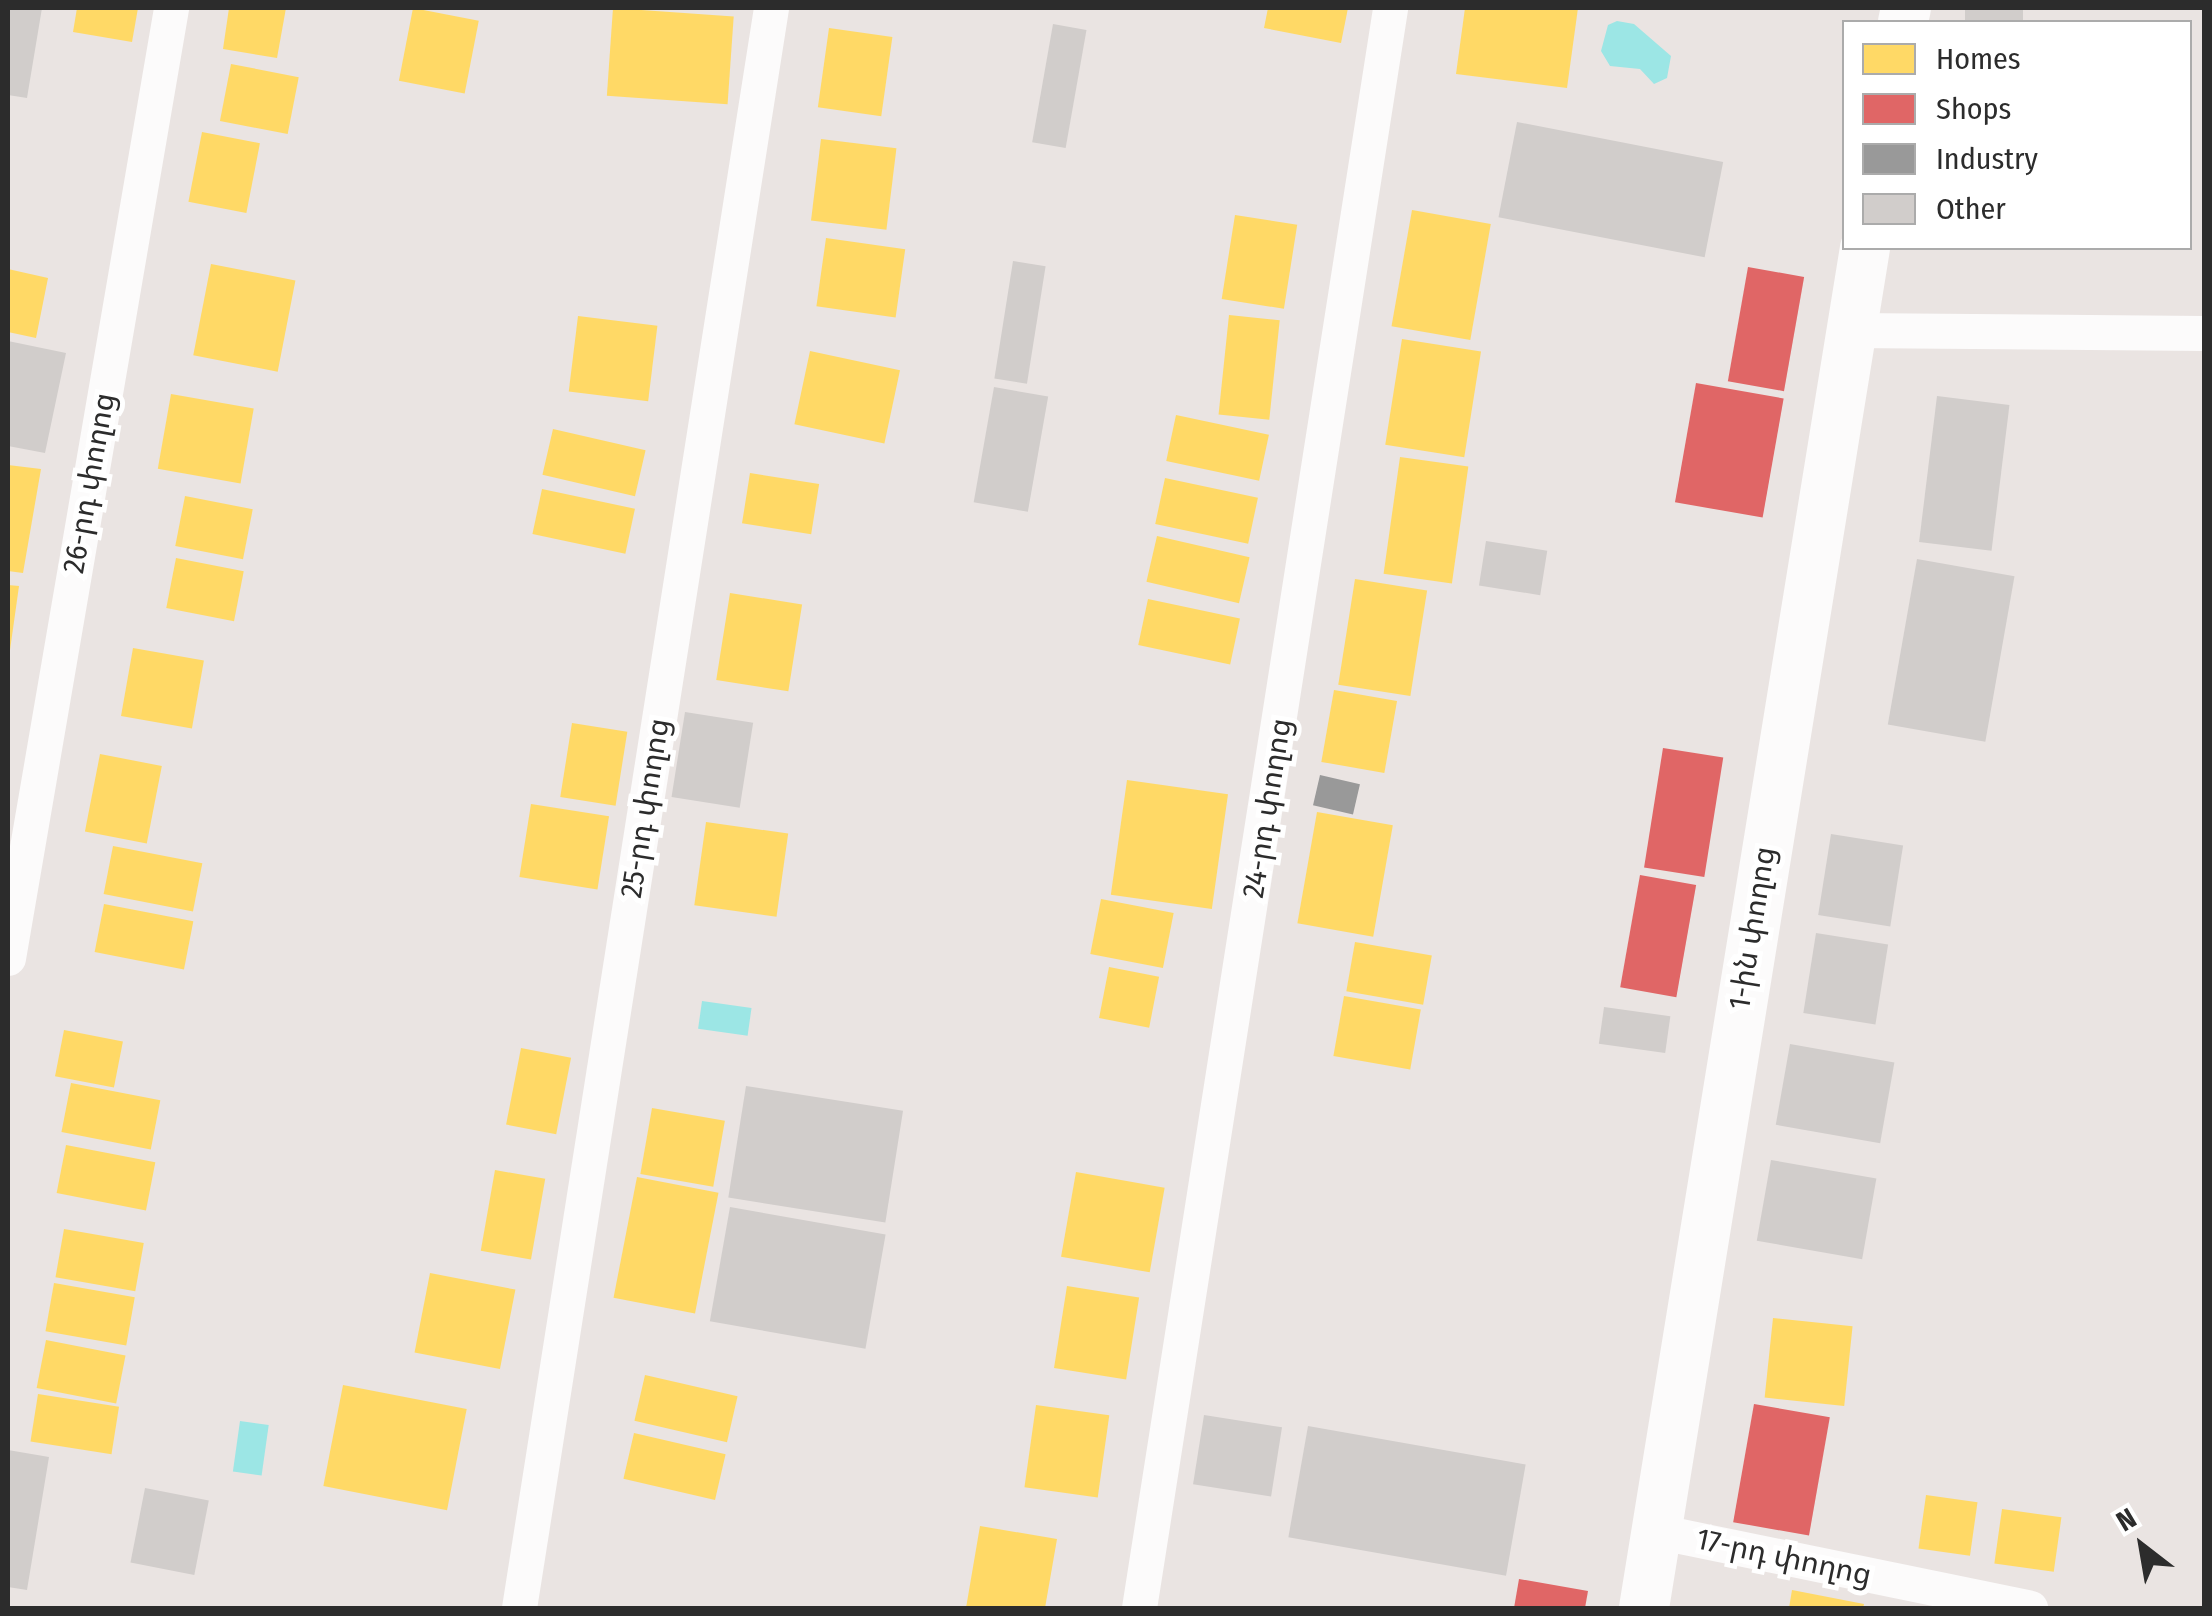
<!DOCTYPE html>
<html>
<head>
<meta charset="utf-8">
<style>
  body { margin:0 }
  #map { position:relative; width:2212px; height:1616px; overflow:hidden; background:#eae4e2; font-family:"Fira Sans Condensed","Noto Sans Armenian",sans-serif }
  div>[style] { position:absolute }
  .water>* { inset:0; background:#9ce6e5; transform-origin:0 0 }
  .homes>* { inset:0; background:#ffd966; transform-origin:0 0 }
  .shops>* { inset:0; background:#e06666; transform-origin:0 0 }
  .industry>* { inset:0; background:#999; transform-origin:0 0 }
  .building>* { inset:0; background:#d1cdcb; transform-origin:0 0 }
  .minor>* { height:35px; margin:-17.5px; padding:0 17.5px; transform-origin:17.5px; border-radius:17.5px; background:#fcfbfb }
  .secondary>* { height:50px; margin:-25px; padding:0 25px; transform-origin:25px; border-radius:25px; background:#fcfbfb }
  span { translate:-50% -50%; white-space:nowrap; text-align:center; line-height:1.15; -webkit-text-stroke:10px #fff; paint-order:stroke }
  .street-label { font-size:30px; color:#2c2c2c }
  .frame { position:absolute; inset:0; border:10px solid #2c2c2c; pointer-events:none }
  .legend { position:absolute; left:1842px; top:20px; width:350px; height:230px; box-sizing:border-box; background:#fff; border:2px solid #ababab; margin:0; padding:12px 18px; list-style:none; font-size:30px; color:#2c2c2c }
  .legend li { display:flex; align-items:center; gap:20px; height:50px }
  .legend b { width:50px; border:2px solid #ababab }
  .north { position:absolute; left:2092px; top:1496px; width:100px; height:100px; -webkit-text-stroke:8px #fff; paint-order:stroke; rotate:329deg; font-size:28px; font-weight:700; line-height:40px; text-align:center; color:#2c2c2c }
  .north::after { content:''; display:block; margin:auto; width:35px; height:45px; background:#2c2c2c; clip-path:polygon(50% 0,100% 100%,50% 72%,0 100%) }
</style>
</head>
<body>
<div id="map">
  <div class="water">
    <div style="clip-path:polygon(1617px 21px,1634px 24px,1671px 56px,1667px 78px,1654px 84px,1640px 69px,1610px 66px,1601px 51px,1608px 25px)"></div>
    <div style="left:702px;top:1001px;width:50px;height:28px;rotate:8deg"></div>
    <div style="left:240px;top:1421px;width:29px;height:51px;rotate:8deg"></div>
  </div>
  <div class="homes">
    <div style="clip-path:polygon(77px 8px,138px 8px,132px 42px,73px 32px)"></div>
    <div style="clip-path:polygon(229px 8px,286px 8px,277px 58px,223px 49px)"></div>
    <div style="left:413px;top:8px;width:67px;height:74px;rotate:11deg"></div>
    <div style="left:613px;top:8px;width:121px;height:88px;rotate:4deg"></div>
    <div style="clip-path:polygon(1268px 8px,1348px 8px,1341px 43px,1264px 28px)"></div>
    <div style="clip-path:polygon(1465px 8px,1578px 8px,1567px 88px,1456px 74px)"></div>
    <div style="left:829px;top:28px;width:64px;height:80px;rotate:8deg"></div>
    <div style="left:231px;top:64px;width:69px;height:58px;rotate:11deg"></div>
    <div style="left:202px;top:132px;width:59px;height:71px;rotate:11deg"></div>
    <div style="left:821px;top:139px;width:76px;height:82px;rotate:7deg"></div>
    <div style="left:1412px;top:210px;width:80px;height:118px;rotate:10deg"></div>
    <div style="left:1235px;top:215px;width:63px;height:85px;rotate:9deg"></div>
    <div style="left:826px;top:238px;width:80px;height:69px;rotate:8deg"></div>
    <div style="left:211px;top:264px;width:86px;height:93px;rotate:11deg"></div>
    <div style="clip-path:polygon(8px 269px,48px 278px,36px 338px,8px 332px)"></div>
    <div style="left:1229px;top:315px;width:51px;height:100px;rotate:6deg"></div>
    <div style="left:578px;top:316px;width:80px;height:76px;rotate:7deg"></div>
    <div style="left:1402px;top:339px;width:80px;height:107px;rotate:9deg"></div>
    <div style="left:810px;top:351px;width:92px;height:75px;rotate:12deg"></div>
    <div style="left:171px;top:394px;width:84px;height:76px;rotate:10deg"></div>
    <div style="left:1176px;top:415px;width:95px;height:47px;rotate:12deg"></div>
    <div style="left:553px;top:429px;width:95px;height:47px;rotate:13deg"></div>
    <div style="left:1400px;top:457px;width:69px;height:118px;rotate:8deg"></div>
    <div style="clip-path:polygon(8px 465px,41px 469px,23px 573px,8px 571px)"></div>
    <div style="left:750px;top:473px;width:70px;height:51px;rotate:9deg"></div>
    <div style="left:1165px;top:478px;width:95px;height:47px;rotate:12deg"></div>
    <div style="left:542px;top:489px;width:95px;height:46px;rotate:12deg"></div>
    <div style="left:185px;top:496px;width:69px;height:51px;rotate:11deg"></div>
    <div style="left:1157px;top:536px;width:95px;height:47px;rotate:13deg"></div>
    <div style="left:176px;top:558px;width:69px;height:51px;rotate:11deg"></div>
    <div style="left:1355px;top:579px;width:73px;height:107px;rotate:9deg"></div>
    <div style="clip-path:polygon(8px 585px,19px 586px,10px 650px,8px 650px)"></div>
    <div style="left:730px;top:593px;width:73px;height:88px;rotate:9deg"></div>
    <div style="left:1148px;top:599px;width:94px;height:47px;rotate:12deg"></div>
    <div style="left:133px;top:648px;width:72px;height:69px;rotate:10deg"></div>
    <div style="left:1334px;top:690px;width:64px;height:73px;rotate:10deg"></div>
    <div style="left:572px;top:723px;width:56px;height:75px;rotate:9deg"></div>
    <div style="left:100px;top:754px;width:63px;height:79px;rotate:11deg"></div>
    <div style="left:1127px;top:780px;width:102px;height:116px;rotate:8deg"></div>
    <div style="left:531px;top:804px;width:79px;height:74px;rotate:9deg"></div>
    <div style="left:1317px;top:812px;width:77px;height:113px;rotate:10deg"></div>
    <div style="left:706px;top:822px;width:83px;height:84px;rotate:8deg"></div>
    <div style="left:113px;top:846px;width:91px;height:49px;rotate:11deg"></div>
    <div style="left:1101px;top:899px;width:74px;height:56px;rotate:11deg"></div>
    <div style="left:104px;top:904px;width:91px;height:49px;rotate:11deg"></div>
    <div style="left:1355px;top:942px;width:78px;height:50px;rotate:10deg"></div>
    <div style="left:1109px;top:967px;width:51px;height:52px;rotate:11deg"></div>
    <div style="left:1344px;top:996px;width:78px;height:61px;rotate:10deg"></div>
    <div style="left:64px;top:1030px;width:60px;height:47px;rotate:11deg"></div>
    <div style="left:521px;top:1048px;width:51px;height:78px;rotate:11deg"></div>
    <div style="left:71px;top:1083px;width:91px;height:50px;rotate:11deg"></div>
    <div style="left:652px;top:1108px;width:74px;height:67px;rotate:10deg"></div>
    <div style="left:66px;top:1145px;width:91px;height:49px;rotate:11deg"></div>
    <div style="left:495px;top:1170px;width:51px;height:82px;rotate:10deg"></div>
    <div style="left:1076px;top:1172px;width:90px;height:86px;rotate:10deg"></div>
    <div style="left:637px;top:1177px;width:83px;height:123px;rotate:11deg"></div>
    <div style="left:64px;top:1229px;width:81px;height:49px;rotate:10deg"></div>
    <div style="left:430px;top:1273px;width:87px;height:81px;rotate:11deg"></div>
    <div style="left:54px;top:1283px;width:82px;height:49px;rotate:10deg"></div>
    <div style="left:1067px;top:1286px;width:73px;height:83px;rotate:9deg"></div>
    <div style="left:1773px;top:1318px;width:80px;height:80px;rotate:6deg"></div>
    <div style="left:46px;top:1340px;width:81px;height:49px;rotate:11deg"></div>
    <div style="left:645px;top:1375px;width:95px;height:47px;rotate:13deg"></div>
    <div style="left:343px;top:1385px;width:126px;height:103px;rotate:11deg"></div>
    <div style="left:38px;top:1394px;width:82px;height:48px;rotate:9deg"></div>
    <div style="left:1036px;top:1405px;width:74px;height:83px;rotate:8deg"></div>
    <div style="left:634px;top:1433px;width:94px;height:47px;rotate:13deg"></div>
    <div style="left:1926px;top:1495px;width:52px;height:54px;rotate:8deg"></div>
    <div style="left:2002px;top:1509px;width:60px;height:55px;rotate:8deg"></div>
    <div style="clip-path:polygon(980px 1526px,1057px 1539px,1045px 1608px,966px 1608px)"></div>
    <div style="clip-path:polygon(1792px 1590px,1864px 1604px,1863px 1608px,1789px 1608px)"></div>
  </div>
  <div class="shops">
    <div style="left:1748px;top:267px;width:57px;height:116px;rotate:10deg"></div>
    <div style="left:1696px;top:383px;width:89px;height:121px;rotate:10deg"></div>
    <div style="left:1663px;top:748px;width:61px;height:121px;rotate:9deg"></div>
    <div style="left:1640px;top:875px;width:57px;height:114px;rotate:10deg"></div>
    <div style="left:1754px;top:1404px;width:77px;height:120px;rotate:10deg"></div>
    <div style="clip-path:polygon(1519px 1579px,1588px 1591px,1585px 1608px,1514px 1608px)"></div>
  </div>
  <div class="industry">
    <div style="left:1320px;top:775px;width:41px;height:31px;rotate:13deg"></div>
  </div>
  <div class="building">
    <div style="clip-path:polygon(8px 8px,42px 8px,27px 98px,8px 95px)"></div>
    <div style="left:1965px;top:8px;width:58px;height:14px"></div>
    <div style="left:1053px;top:24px;width:34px;height:120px;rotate:10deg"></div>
    <div style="left:1517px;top:122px;width:210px;height:97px;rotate:11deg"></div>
    <div style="left:1013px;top:261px;width:33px;height:119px;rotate:9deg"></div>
    <div style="clip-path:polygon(8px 341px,66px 353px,45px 453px,8px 446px)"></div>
    <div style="left:994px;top:387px;width:55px;height:117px;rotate:10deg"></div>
    <div style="left:1937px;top:396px;width:73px;height:147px;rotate:7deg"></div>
    <div style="left:1486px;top:541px;width:62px;height:45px;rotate:9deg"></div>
    <div style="left:1917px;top:559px;width:99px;height:168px;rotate:10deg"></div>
    <div style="left:685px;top:712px;width:69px;height:86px;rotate:9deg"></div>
    <div style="left:1831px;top:834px;width:73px;height:82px;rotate:9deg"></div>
    <div style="left:1816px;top:933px;width:73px;height:81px;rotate:9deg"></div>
    <div style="left:1604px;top:1007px;width:67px;height:37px;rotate:8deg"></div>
    <div style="left:1790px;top:1044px;width:106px;height:82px;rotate:10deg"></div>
    <div style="left:746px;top:1086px;width:159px;height:113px;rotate:9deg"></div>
    <div style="left:1771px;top:1160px;width:107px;height:82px;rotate:10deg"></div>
    <div style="left:730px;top:1207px;width:158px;height:116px;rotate:10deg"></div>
    <div style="left:1204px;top:1415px;width:79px;height:70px;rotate:9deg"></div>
    <div style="left:1308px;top:1426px;width:221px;height:113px;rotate:10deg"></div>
    <div style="clip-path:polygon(8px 1450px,49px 1457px,27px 1590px,8px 1587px)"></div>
    <div style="left:145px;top:1488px;width:65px;height:76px;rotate:11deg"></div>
  </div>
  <div class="minor">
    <div style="left:1850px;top:330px;width:354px;rotate:0.5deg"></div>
    <div style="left:8px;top:958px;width:964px;rotate:-80.26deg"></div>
    <div style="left:1656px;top:1531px;width:382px;rotate:11.6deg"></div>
    <div style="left:519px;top:1608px;width:1620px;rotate:-81.05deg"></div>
    <div style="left:1139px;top:1608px;width:1620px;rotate:-81.08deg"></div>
  </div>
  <div class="secondary">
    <div style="left:1903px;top:22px;width:14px;rotate:-78deg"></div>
    <div style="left:1644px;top:1608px;width:1378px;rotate:-80.77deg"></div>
  </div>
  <div class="street-label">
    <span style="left:89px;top:483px;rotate:-80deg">26-րդ փողոց</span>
    <span style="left:645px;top:808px;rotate:-81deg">25-րդ փողոց</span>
    <span style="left:1267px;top:808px;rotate:-81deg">24-րդ փողոց</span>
    <span style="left:1752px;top:928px;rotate:-81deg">1-ին փողոց</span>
    <span style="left:1784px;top:1557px;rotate:12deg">17-րդ փողոց</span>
  </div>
  <div class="frame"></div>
  <ul class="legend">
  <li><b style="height:28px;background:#ffd966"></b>Homes</li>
  <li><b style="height:28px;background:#e06666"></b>Shops</li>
  <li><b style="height:28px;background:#999"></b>Industry</li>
  <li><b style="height:28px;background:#d1cdcb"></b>Other</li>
  </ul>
  <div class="north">N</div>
</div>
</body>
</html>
